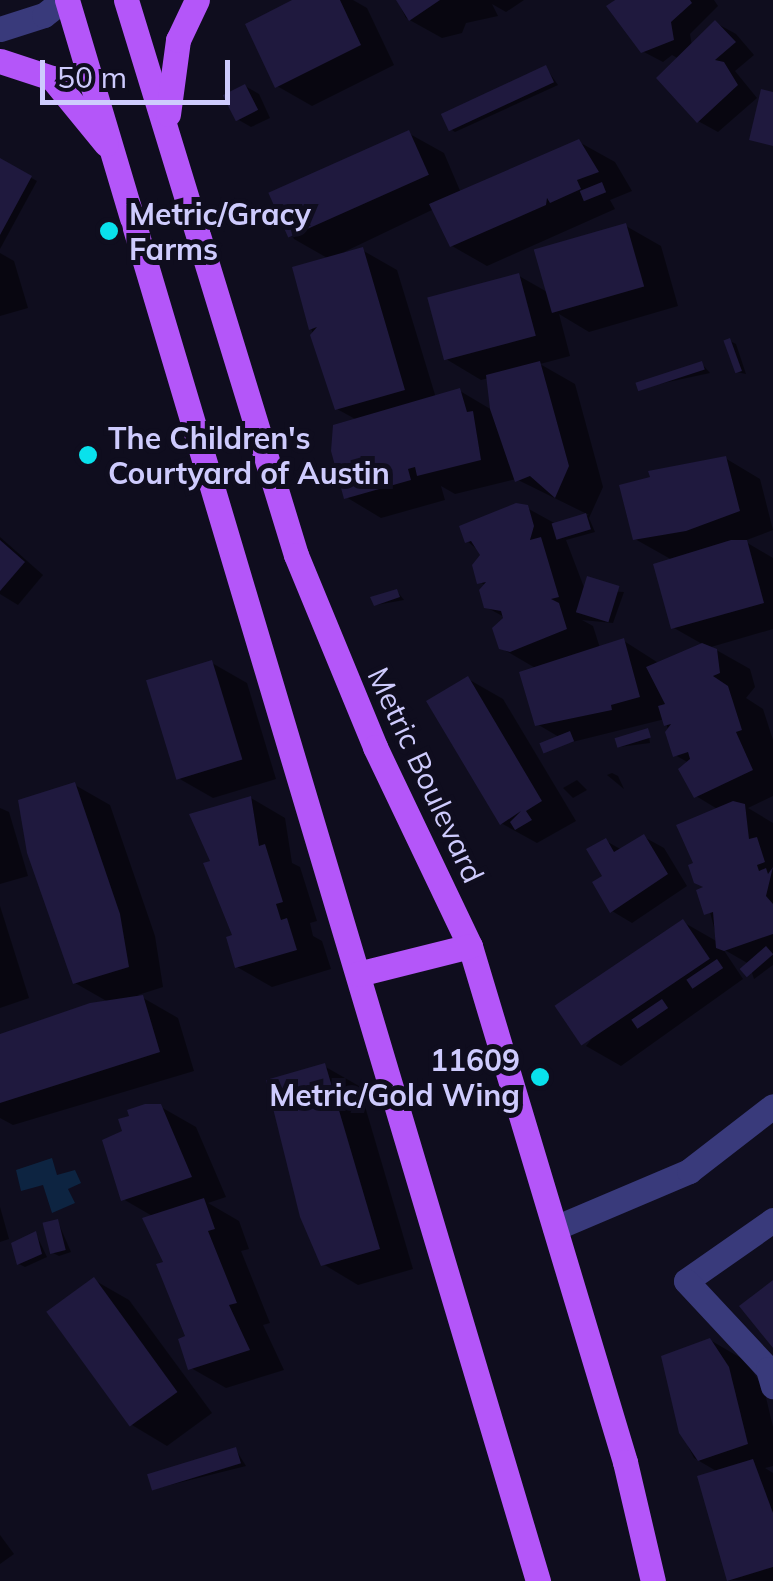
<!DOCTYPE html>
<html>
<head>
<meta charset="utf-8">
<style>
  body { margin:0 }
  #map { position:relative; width:773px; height:1581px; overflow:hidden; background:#0f0d1e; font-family:Mulish,sans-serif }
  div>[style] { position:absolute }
  .water>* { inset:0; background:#0d2441 }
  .shadow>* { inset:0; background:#0007 }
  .building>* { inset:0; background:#1f193e; transform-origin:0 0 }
  .minor>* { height:25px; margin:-12.5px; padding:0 12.5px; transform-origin:12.5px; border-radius:12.5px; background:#393a7b }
  .major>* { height:25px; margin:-12.5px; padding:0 12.5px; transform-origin:12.5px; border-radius:12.5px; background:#b456f9 }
  .dots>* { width:28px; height:28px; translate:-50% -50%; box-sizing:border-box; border:5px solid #0f0d1e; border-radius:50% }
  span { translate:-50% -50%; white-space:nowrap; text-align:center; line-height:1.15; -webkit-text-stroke:10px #0f0d1e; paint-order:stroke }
  .poi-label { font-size:30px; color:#cecbfd; font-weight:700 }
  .left { translate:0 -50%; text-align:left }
  .right { translate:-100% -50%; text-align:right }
  .street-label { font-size:30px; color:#cecbfd }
  .scale { position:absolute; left:40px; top:60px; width:190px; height:45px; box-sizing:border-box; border:5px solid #cecbfd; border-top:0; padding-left:12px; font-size:30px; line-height:35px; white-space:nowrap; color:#cecbfd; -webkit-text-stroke:8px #0f0d1e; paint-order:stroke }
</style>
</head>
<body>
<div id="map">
  <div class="water">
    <div style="clip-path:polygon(52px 1158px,57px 1175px,75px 1170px,81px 1183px,68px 1189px,75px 1203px,52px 1213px,43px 1185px,21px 1191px,16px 1170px)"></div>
  </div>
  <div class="shadow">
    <div style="clip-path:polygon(306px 0,353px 0,367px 8px,394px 65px,312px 106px,277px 86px)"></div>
    <div style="clip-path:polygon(397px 0,524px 0,506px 12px,492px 4px,498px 16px,466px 23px,462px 33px,442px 38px,406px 18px)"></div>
    <div style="clip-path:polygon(615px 0,714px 0,718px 6px,690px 34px,692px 46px,716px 23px,736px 34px,754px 55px,735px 71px,757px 98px,718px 132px,698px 121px,679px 59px,672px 55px,663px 62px,642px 51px,610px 6px)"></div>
    <div style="clip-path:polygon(546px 68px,558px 85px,455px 132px,449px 128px)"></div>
    <div style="clip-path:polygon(245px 86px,259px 94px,270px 118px,251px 127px,237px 119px)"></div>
    <div style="clip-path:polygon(408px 133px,444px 153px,461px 193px,579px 142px,615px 162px,632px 191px,610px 200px,615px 209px,487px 266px,452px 246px,434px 209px,344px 252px,362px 250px,397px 270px,436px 398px,460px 391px,492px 410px,489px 378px,481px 380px,446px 359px,519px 276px,549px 293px,626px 226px,661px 246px,678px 306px,589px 332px,559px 314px,570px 356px,540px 364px,575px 384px,603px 487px,589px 518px,595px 532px,566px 540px,585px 590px,624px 592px,613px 623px,582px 620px,593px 626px,600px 648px,624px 641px,660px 664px,704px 645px,674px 628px,674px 561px,635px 539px,725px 458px,760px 479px,773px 530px,744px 541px,773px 558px,773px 629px,711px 647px,750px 669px,755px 687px,746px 698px,763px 709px,773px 740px,773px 796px,748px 808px,773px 823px,773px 965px,754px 979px,749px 964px,723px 949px,743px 979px,621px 1066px,586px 1046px,683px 922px,718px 942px,697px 864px,719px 810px,696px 796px,689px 763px,675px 755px,665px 719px,544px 749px,559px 737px,537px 724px,537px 669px,501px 648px,506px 618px,486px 607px,491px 589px,480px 582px,484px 555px,467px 541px,527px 508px,556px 524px,589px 515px,516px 479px,455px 494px,441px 486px,445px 500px,381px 518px,346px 497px,357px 420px,337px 409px,311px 328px,329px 259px,294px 239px,273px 195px)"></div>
    <div style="clip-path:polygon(0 161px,37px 181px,0 249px)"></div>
    <div style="clip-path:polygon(0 253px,14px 261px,28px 308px,0 316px)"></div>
    <div style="clip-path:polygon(730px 341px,736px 344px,746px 374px,737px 372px)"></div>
    <div style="clip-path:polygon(702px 364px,710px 373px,640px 388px)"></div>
    <div style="clip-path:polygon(0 537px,43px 575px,18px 605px,0 594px)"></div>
    <div style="clip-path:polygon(396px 590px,404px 600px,376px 605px)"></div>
    <div style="clip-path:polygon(212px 663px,247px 683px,276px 779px,213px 798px,178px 778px)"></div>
    <div style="clip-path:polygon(468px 679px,503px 699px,576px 821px,537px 843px,501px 823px)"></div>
    <div style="clip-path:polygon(648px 731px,650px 743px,619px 747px)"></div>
    <div style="clip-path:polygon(612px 773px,618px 776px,624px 789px,607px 775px)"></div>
    <div style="clip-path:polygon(577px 780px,587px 790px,573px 798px,563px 788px)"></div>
    <div style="clip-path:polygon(75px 785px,110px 805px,155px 936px,163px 987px,138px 995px,178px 1018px,194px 1071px,13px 1125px,0 1118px,0 1037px,110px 1003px,75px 983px)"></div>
    <div style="clip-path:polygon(251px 798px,285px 818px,292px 863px,300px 867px,317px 921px,310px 923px,313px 936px,322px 941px,331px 969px,272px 987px,237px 967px,235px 937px,206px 865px,214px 863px)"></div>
    <div style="clip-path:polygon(0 808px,9px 812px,28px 876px,0 884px)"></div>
    <div style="clip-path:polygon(644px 837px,664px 848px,687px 886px,632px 923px,612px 911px,606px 841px,622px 850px)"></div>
    <div style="clip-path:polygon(0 906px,29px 998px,0 1008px)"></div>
    <div style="clip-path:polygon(324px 1066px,359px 1086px,413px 1269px,358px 1285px,323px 1264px)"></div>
    <div style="clip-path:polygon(161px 1107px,196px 1127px,226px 1197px,208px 1203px,239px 1221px,249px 1249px,241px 1251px,270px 1323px,263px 1325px,284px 1370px,226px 1388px,191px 1368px,189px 1338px,166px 1264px,145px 1219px,154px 1217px,123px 1199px)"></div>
    <div style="clip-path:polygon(0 1207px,9px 1239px,0 1242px)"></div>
    <div style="clip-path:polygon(58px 1222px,71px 1252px,59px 1256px,53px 1253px)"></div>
    <div style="clip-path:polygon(36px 1234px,47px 1257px,25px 1267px,19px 1264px)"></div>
    <div style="clip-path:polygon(94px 1280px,129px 1300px,212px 1413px,167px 1446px,132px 1425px)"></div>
    <div style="clip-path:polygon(710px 1340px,746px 1361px,764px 1389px,773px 1427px,773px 1466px,765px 1468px,773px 1473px,773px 1581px,729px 1580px,718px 1472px,694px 1458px,681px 1432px)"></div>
    <div style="clip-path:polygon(236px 1450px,246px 1466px,154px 1489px)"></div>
    <div style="clip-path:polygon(0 1535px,14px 1554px,0 1564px)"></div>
  </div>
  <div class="building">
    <div style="clip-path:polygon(292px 0,340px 0,361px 45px,275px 88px,245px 24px)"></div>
    <div style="clip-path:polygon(396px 0,440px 0,409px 21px)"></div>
    <div style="clip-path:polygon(615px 0,690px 0,692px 3px,671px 22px,674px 40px,641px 53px,606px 6px)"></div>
    <div style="clip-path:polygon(715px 20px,736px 42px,715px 60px,724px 62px,738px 85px,697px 123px,656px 78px)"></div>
    <div style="left:546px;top:65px;width:19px;height:116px;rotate:65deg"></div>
    <div style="left:245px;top:84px;width:29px;height:25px;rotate:63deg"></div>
    <div style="clip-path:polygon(761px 89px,773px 92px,773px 146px,749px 140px)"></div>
    <div style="left:409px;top:130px;width:49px;height:154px;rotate:66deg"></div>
    <div style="clip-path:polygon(579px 139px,599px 172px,577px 180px,581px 189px,550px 203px,547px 198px,546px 205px,450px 247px,429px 204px)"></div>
    <div style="clip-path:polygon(0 158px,32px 176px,0 235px)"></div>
    <div style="left:602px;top:182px;width:11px;height:24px;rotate:68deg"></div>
    <div style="left:626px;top:223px;width:66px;height:96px;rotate:74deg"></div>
    <div style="clip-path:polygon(363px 247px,405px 390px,335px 410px,310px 335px,317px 327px,309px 330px,292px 267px)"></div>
    <div style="left:519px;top:273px;width:65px;height:95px;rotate:75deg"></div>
    <div style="left:730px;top:338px;width:35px;height:7px;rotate:70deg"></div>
    <div style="clip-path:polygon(540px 361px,569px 466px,555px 498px,530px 476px,515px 482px,490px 409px,486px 375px)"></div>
    <div style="left:702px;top:361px;width:9px;height:70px;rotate:72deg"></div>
    <div style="clip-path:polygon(460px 388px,467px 412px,473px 411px,481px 460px,417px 476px,415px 467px,408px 469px,411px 480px,344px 499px,331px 451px,333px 425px)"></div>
    <div style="clip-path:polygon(726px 456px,740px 511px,686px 531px,633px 540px,619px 485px,650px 477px,648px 471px)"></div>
    <div style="clip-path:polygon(516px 503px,528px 505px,534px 526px,530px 540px,541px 537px,559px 597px,551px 599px,559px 603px,567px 629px,510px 652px,499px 649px,492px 628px,503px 618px,501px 611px,484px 608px,479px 590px,486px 582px,477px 584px,472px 565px,480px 555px,471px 541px,465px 543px,459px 526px)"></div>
    <div style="left:586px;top:513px;width:17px;height:36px;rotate:73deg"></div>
    <div style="clip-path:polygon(0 540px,25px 562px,0 591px)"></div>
    <div style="clip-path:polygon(731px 540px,747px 540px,764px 603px,671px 629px,653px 564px)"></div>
    <div style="left:587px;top:576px;width:34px;height:38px;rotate:17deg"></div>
    <div style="clip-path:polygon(397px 589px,400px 597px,374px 606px,370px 597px)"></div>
    <div style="clip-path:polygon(624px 638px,640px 697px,611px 705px,612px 710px,535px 726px,519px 672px)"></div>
    <div style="clip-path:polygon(702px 643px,717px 649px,720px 673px,713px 676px,728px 686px,742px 730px,736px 732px,753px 770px,694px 798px,678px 769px,690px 759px,688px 752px,673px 757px,665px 732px,671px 724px,664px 726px,658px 706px,665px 704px,646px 667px)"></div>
    <div style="left:212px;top:660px;width:104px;height:69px;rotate:73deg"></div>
    <div style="clip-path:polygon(468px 676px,542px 801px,526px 811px,532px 820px,515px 830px,510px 822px,521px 811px,500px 825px,426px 701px)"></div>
    <div style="left:648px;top:728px;width:10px;height:35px;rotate:73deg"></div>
    <div style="left:570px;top:731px;width:11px;height:33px;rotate:68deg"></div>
    <div style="clip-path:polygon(75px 782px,120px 914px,129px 967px,73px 984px,27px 853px,18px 800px)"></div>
    <div style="clip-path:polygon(251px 796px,259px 846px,265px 844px,283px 902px,276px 904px,281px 920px,287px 918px,297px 950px,235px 968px,226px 937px,232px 935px,203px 863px,210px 861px,189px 814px)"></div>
    <div style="clip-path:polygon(733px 801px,745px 804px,749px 839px,757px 837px,765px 862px,757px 865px,759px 871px,766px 868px,768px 874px,773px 867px,766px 896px,773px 904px,773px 934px,724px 951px,716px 948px,713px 912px,704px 915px,696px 890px,703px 887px,694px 883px,688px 865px,693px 863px,676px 825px)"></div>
    <div style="clip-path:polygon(644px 834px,668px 874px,610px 913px,592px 882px,602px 876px,586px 849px,606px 838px,614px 852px)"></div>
    <div style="left:683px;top:919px;width:48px;height:155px;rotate:56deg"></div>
    <div style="left:766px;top:946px;width:11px;height:35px;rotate:49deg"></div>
    <div style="left:717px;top:959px;width:11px;height:37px;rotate:56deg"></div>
    <div style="clip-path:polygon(143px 995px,160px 1052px,0 1103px,0 1034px,90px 1003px)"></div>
    <div style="left:662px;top:999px;width:11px;height:37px;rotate:56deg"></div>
    <div style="clip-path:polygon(325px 1063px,380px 1249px,321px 1266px,300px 1217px,266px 1080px)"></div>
    <div style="clip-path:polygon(145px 1104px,161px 1104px,192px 1177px,121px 1201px,102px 1140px,122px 1131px,118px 1119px,129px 1116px,127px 1110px)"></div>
    <div style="clip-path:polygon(204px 1198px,215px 1229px,208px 1231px,237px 1303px,229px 1305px,250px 1350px,188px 1370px,178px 1339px,185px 1336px,156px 1264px,163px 1262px,142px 1218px)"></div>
    <div style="left:58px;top:1219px;width:32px;height:16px;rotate:76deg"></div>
    <div style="clip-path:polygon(36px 1231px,42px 1254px,17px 1265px,11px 1243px)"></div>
    <div style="left:94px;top:1277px;width:142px;height:59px;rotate:54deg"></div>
    <div style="clip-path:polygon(773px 1280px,773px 1348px,739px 1306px)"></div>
    <div style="clip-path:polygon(710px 1338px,729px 1367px,748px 1444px,698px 1461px,679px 1433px,661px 1356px)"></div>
    <div style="left:236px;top:1447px;width:17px;height:93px;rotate:73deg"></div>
    <div style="clip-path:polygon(753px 1459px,773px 1513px,773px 1567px,727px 1581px,697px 1476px)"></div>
  </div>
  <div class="minor">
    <div style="left:0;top:29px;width:46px;rotate:-17.7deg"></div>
    <div style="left:44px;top:15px;width:24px;rotate:-38deg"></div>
    <div style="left:773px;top:1220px;width:106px;rotate:145deg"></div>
    <div style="left:686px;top:1281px;width:120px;rotate:47deg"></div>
    <div style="left:768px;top:1369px;width:18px;rotate:74deg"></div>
    <div style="left:555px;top:1228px;width:146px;rotate:-23deg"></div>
    <div style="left:689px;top:1171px;width:106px;rotate:-37.7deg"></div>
  </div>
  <div class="major">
    <div style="left:67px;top:0;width:1650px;rotate:73.41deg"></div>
    <div style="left:126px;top:0;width:580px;rotate:72.97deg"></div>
    <div style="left:296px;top:555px;width:208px;rotate:67.6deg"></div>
    <div style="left:375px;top:747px;width:221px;rotate:64.5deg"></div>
    <div style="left:470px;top:946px;width:539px;rotate:73.28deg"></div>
    <div style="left:625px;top:1462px;width:122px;rotate:76.8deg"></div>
    <div style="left:0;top:61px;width:55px;rotate:18.1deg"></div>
    <div style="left:52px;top:78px;width:85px;rotate:50.7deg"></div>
    <div style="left:168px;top:114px;width:75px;rotate:-82.3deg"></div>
    <div style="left:178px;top:40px;width:44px;rotate:-64.6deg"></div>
    <div style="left:358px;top:974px;width:115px;rotate:-14deg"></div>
  </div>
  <div class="dots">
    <div style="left:109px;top:231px;background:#09e1ec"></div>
    <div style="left:88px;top:455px;background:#09e1ec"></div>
    <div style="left:540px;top:1077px;background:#09e1ec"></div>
  </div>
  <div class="poi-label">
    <span class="left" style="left:129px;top:231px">Metric/Gracy<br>Farms</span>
    <span class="left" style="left:108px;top:455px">The Children's<br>Courtyard of Austin</span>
    <span class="right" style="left:520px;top:1077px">11609<br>Metric/Gold Wing</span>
  </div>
  <div class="street-label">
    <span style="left:426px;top:775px;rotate:65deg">Metric Boulevard</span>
  </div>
  <div class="scale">50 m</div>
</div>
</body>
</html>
